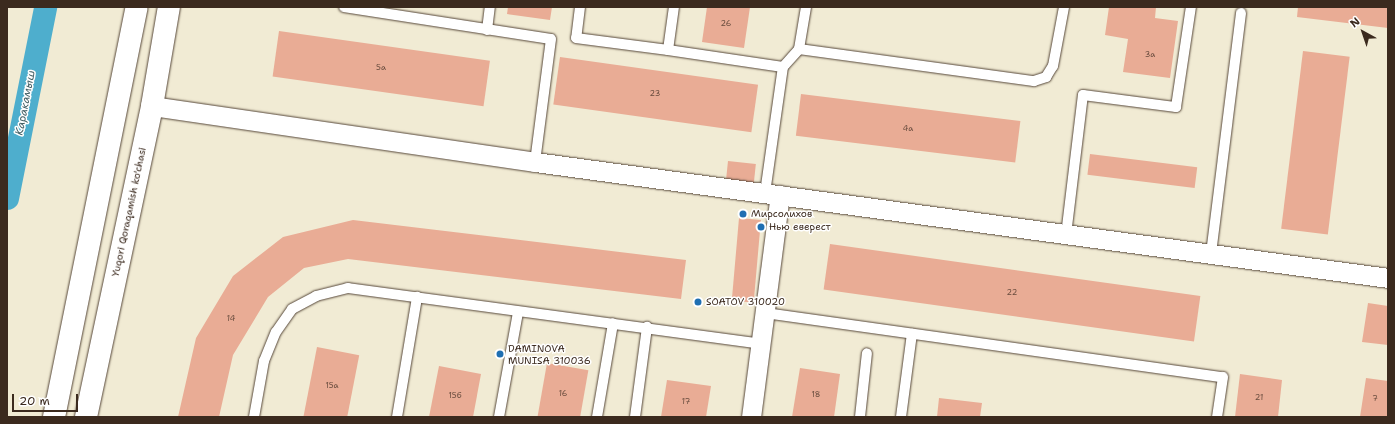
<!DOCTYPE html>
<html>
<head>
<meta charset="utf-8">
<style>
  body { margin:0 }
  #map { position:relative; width:1395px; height:424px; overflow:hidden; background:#f1ebd4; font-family:"Shantell Sans",sans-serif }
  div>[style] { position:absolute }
  .canal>* { height:23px; margin:-11.5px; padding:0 11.5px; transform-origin:11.5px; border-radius:11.5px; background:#4eaecd }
  .building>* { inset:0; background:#e9ac95; transform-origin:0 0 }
  .roads { filter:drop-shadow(0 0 1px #564739) drop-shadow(0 0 1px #564739) }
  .service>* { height:10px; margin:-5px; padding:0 5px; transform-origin:5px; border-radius:5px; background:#fff }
  .minor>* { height:19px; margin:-9.5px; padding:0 9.5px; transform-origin:9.5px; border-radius:9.5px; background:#fff }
  .secondary>* { height:22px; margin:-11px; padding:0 11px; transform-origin:11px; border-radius:11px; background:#fff }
  .dots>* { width:11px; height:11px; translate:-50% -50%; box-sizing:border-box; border:2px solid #fff; border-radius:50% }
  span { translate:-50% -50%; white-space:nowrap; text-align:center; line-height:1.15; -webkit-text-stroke:3px #fff; paint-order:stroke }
  .number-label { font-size:8px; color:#664a3c }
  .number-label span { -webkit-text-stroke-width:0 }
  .street-label { font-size:10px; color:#3b2a1e }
  .poi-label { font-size:10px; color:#3b2a1e }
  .left { translate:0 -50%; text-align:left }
  .water-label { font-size:11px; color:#435f64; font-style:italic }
  .frame { position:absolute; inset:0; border:8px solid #3b2a1e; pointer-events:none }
  .north { position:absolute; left:1343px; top:12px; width:40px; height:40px; -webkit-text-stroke:3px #fff; paint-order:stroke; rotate:320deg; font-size:11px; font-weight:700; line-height:16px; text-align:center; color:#3b2a1e }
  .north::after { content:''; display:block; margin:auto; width:14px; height:18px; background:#3b2a1e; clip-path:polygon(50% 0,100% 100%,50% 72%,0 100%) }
  .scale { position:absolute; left:12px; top:394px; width:66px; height:18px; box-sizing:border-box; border:2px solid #3b2a1e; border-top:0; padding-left:5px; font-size:12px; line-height:14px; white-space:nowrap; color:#3b2a1e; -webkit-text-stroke:3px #fff; paint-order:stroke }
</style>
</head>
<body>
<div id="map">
  <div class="canal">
    <div style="left:7px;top:198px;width:195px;rotate:-78.7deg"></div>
  </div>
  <div class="building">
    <div style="clip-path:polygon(508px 7px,552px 7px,550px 20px,507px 14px)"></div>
    <div style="clip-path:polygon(707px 7px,750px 7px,744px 48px,702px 42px)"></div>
    <div style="clip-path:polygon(1109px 7px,1156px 7px,1155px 18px,1178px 21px,1170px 78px,1123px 72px,1128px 39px,1105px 35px)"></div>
    <div style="clip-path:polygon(1298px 7px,1388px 7px,1388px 28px,1297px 17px)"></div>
    <div style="left:279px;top:31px;width:213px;height:46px;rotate:8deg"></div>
    <div style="left:1303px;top:51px;width:47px;height:179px;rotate:7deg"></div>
    <div style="left:560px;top:57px;width:200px;height:48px;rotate:8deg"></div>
    <div style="left:801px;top:94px;width:221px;height:42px;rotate:7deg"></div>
    <div style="left:1090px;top:154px;width:108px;height:21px;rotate:7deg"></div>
    <div style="left:728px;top:161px;width:28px;height:20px;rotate:6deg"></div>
    <div style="left:739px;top:218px;width:22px;height:83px;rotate:5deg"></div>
    <div style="clip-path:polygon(353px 220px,686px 260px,681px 299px,348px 259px,304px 268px,268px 297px,233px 355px,219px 417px,178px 417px,196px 338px,233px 276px,283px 237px)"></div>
    <div style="left:830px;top:244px;width:374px;height:46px;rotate:8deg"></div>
    <div style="clip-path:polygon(1368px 303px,1388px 306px,1388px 345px,1362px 342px)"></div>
    <div style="left:317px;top:347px;width:43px;height:71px;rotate:11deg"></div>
    <div style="left:547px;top:363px;width:42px;height:55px;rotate:10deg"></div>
    <div style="clip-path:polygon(439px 366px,481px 374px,473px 417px,429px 417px)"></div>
    <div style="clip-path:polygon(800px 368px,840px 374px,834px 417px,792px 417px)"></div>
    <div style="clip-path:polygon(1240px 374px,1282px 380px,1278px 417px,1235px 417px)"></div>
    <div style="clip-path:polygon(1366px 378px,1388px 381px,1388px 417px,1360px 417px)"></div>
    <div style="clip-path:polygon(667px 380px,711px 386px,706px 417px,661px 417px)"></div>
    <div style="clip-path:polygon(939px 398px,982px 403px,980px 417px,937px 417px)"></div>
  </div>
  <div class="roads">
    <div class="service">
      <div style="left:344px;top:7px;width:209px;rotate:8.8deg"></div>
      <div style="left:551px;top:39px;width:124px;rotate:97.4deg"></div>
      <div style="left:580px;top:7px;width:31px;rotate:97deg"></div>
      <div style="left:576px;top:38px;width:93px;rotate:7.4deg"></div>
      <div style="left:668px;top:50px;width:43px;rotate:-82.1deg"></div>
      <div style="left:487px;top:30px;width:23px;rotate:-83deg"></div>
      <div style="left:799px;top:49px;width:43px;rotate:-80.5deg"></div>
      <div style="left:668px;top:50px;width:116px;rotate:8.4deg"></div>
      <div style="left:765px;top:193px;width:127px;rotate:-81.9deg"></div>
      <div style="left:783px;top:67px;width:24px;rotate:-48deg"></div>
      <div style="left:799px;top:49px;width:237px;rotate:7.8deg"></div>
      <div style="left:1034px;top:81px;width:13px;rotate:-18deg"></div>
      <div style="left:1046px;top:77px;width:13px;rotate:-58deg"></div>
      <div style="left:1053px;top:66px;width:60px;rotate:-79.4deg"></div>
      <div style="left:1066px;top:235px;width:141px;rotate:-83.1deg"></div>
      <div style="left:1083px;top:95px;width:94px;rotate:7.4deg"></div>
      <div style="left:1176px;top:107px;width:101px;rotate:-81.5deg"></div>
      <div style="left:1211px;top:254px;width:243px;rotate:-82.9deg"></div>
      <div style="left:765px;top:313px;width:462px;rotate:8deg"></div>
      <div style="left:1223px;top:377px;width:40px;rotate:98.5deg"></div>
      <div style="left:254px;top:417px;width:57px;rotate:-79.9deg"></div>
      <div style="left:264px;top:361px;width:31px;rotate:-68deg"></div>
      <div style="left:276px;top:332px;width:28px;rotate:-55deg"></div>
      <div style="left:292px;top:309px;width:27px;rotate:-28deg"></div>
      <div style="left:316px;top:296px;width:33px;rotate:-14deg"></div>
      <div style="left:348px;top:288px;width:417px;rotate:7.7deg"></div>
      <div style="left:397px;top:417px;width:122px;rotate:-80.5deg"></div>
      <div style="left:499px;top:417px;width:107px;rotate:-79.7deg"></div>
      <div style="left:597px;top:417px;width:95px;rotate:-80.3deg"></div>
      <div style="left:635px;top:417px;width:91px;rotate:-82.4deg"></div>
      <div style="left:860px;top:417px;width:64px;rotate:-83.8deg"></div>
      <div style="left:901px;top:417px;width:84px;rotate:-82.5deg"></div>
    </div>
    <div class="minor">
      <div style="left:152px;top:106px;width:387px;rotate:8.3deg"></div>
      <div style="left:535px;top:162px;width:861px;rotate:7.74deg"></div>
      <div style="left:751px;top:417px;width:224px;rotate:-82.6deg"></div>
    </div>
    <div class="secondary">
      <div style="left:54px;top:417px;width:418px;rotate:-78.6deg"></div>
      <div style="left:86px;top:417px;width:318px;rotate:-78deg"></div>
      <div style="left:152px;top:106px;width:100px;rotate:-80.3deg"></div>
    </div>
  </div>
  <div class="dots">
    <div style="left:743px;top:214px;background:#1f6fb2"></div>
    <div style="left:761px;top:227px;background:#1f6fb2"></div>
    <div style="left:698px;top:302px;background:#1f6fb2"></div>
    <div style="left:500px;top:354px;background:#1f6fb2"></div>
  </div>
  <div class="number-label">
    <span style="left:726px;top:24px">26</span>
    <span style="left:1150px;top:55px">3а</span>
    <span style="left:381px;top:68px">5а</span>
    <span style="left:655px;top:94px">23</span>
    <span style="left:908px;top:129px">4а</span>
    <span style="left:1012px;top:293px">22</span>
    <span style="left:231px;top:319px">14</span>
    <span style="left:332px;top:386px">15a</span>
    <span style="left:563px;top:394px">16</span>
    <span style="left:816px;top:395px">18</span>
    <span style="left:455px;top:396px">15б</span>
    <span style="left:1259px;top:398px">21</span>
    <span style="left:1375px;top:399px">7</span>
    <span style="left:686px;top:402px">17</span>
  </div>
  <div class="street-label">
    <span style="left:129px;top:212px;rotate:-78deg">Yuqori Qoraqamish ko'chasi</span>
  </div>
  <div class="poi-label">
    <span class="left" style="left:751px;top:214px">Мирсолихов</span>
    <span class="left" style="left:769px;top:227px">Нью еверест</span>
    <span class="left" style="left:706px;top:302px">SOATOV 310020</span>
    <span class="left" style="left:508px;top:354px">DAMINOVA<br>MUNISA 310036</span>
  </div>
  <div class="water-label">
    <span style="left:26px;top:103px;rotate:-79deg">Каракамыш</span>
  </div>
  <div class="frame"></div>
  <div class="north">N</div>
  <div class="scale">20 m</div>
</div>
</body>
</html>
